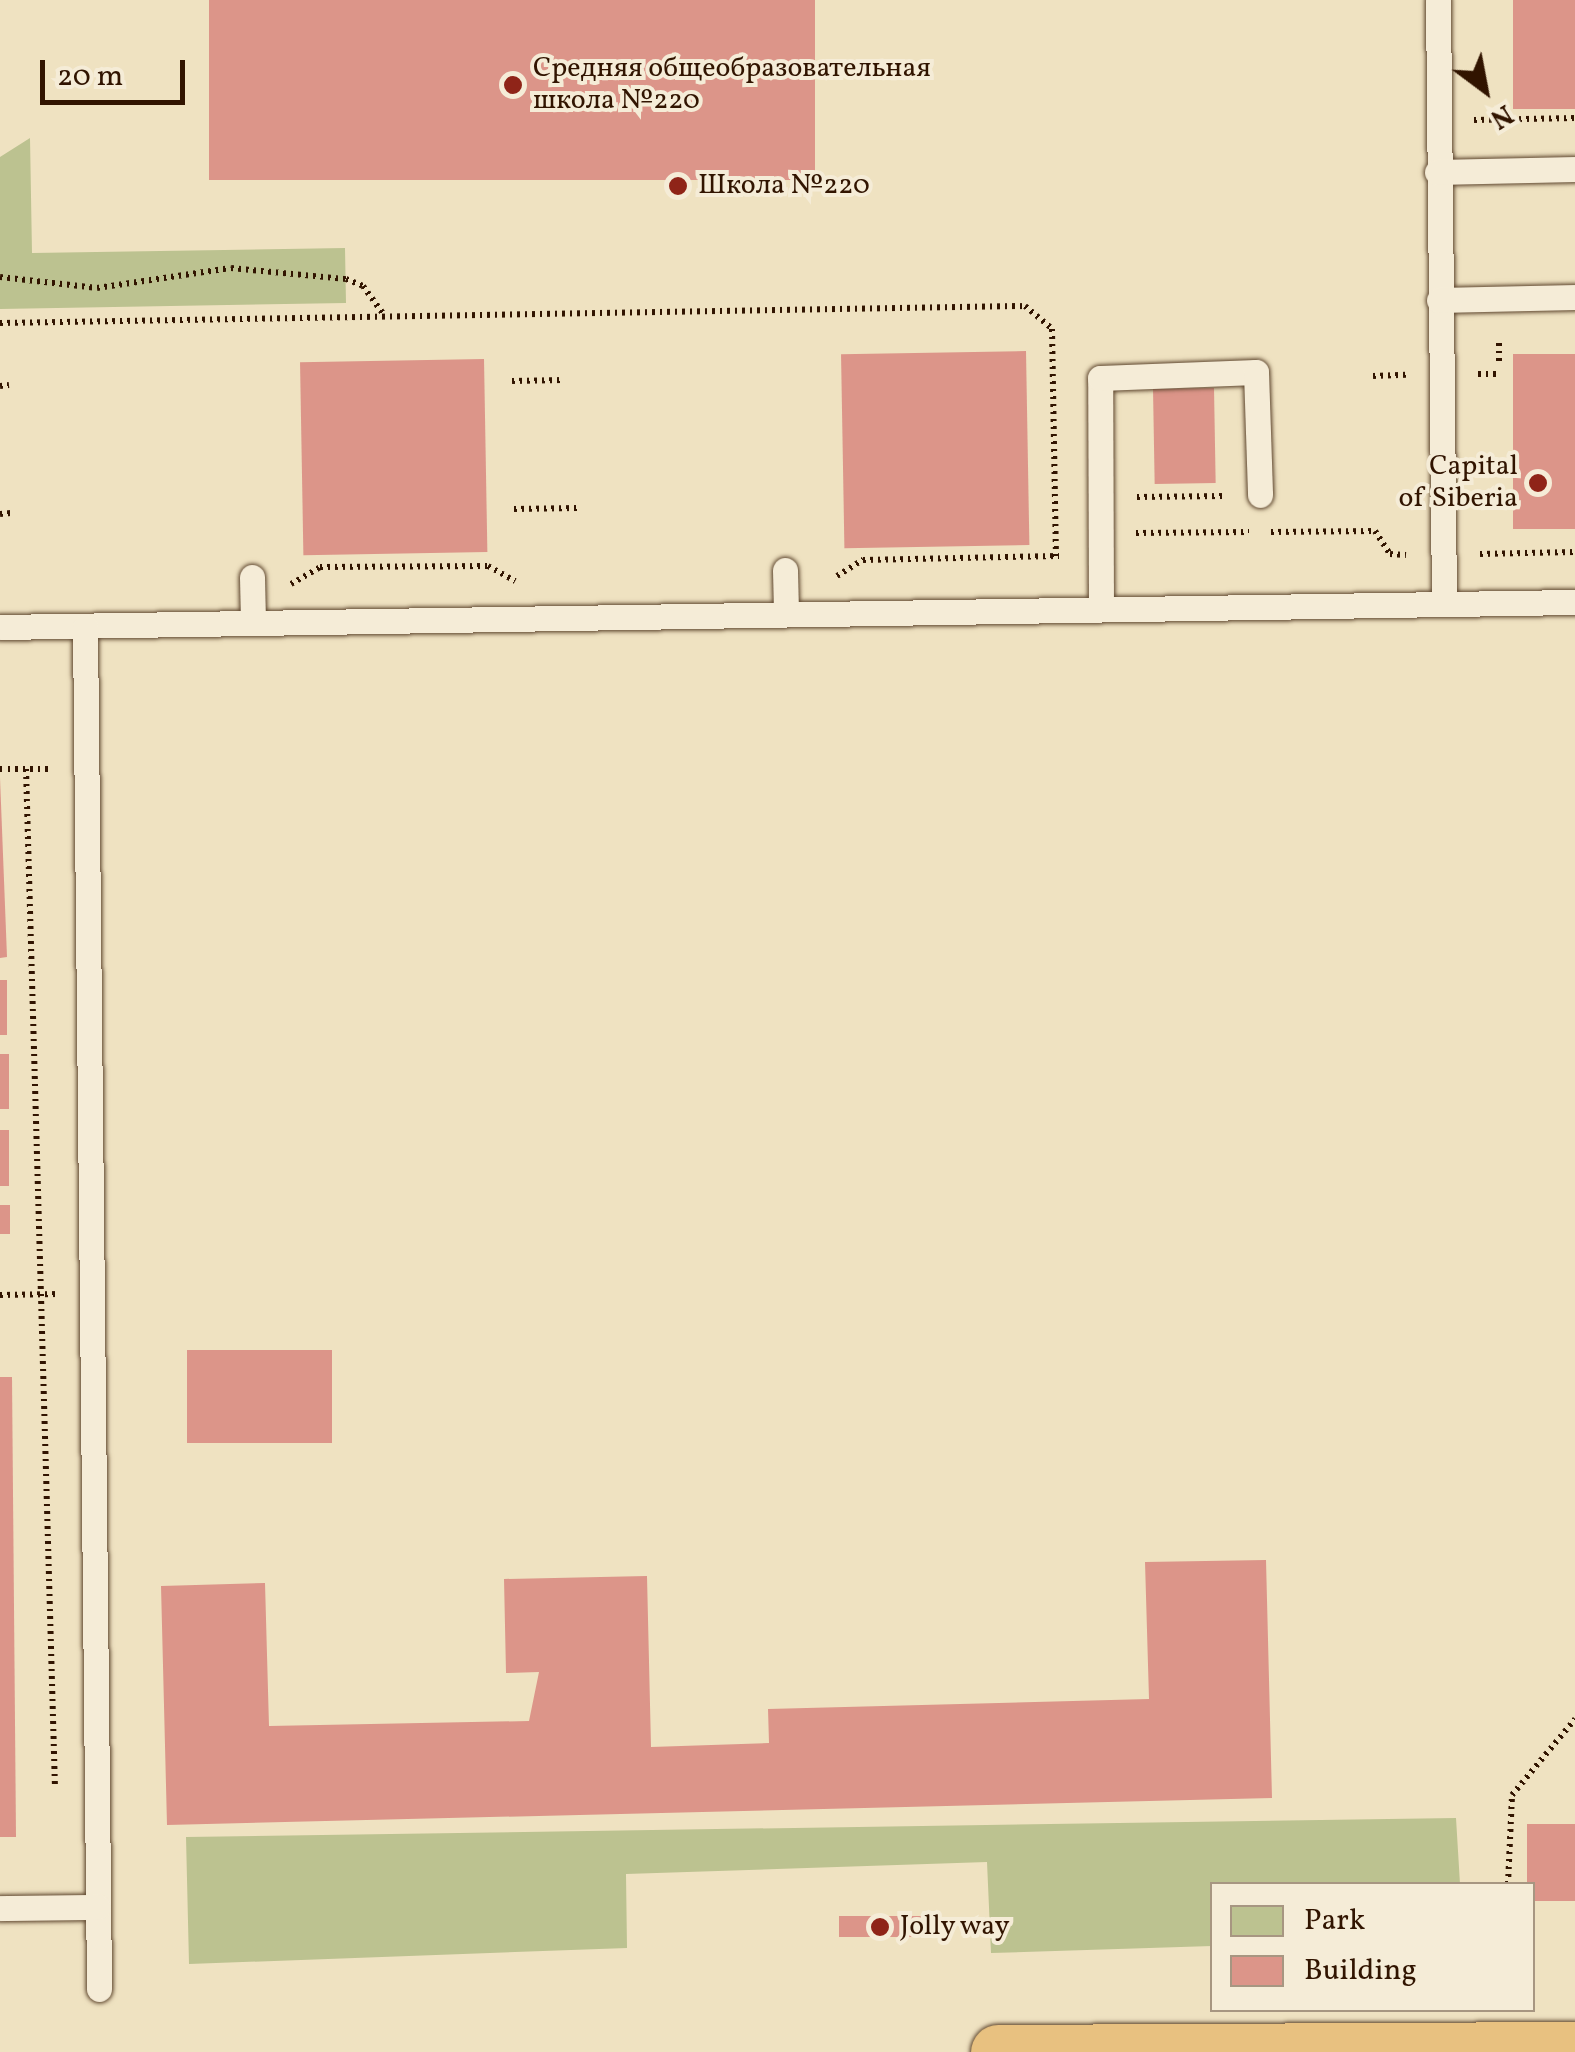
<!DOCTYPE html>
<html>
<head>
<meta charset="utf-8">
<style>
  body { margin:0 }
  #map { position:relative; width:1575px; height:2052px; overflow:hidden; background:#efe2c1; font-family:Vollkorn,serif }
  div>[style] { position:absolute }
  .green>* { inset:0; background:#bcc290 }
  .building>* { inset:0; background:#dc9589; transform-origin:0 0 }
  .path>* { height:6px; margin-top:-3px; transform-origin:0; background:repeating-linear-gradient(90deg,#311400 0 2.5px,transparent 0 7.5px) }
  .roads { filter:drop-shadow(0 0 2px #604830) drop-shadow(0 0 2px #604830) }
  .service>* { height:25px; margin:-12.5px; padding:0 12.5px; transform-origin:12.5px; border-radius:12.5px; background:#f5ecd7 }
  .trunk>* { height:55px; margin:-27.5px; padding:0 27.5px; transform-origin:27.5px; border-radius:27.5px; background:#e8c180 }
  .dots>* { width:28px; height:28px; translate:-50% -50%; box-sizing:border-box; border:5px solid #f5ecd7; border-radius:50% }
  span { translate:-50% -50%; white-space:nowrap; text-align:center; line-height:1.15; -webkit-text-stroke:8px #f5ecd7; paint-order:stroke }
  .poi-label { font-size:28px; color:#311400 }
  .left { translate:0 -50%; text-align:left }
  .right { translate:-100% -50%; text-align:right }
  .legend { position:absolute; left:1210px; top:1882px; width:325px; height:130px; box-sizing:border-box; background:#f5ecd7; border:2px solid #a79681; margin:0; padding:12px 18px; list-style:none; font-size:30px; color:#311400 }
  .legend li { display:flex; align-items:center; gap:20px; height:50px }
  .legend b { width:50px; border:2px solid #a79681 }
  .north { position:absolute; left:1435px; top:40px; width:100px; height:100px; -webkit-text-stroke:8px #f5ecd7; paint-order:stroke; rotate:148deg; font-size:28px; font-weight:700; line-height:40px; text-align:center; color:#311400 }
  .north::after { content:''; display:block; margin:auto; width:35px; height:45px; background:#311400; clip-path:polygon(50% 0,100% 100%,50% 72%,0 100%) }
  .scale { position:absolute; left:40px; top:60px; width:145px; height:45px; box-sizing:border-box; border:5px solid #311400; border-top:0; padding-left:12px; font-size:30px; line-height:35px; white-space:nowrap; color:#311400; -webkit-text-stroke:8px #f5ecd7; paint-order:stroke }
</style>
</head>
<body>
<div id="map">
  <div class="green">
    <div style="clip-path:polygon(30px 138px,32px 253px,345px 248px,346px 303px,0 309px,0 157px)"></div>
    <div style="clip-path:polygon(1456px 1818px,1460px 1884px,1212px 1884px,1212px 1946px,991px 1953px,987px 1862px,626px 1874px,627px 1948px,189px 1964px,186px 1837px)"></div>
  </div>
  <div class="building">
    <div style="left:209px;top:0;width:606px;height:180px"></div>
    <div style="left:1513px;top:0;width:62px;height:109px"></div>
    <div style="left:1026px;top:351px;width:194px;height:185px;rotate:89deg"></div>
    <div style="left:1575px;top:354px;width:175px;height:62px;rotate:90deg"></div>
    <div style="left:484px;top:359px;width:193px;height:184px;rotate:89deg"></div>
    <div style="left:1214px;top:388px;width:95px;height:61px;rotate:89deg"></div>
    <div style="clip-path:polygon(0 778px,7px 957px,0 958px)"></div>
    <div style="left:0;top:980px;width:7px;height:55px"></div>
    <div style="left:0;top:1054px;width:9px;height:55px"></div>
    <div style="left:0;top:1130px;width:9px;height:56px"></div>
    <div style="left:0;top:1205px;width:10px;height:29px"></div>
    <div style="left:332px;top:1350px;width:93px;height:145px;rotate:90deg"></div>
    <div style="clip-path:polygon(0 1377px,12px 1377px,16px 1837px,0 1837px)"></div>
    <div style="clip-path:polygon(1266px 1560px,1272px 1798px,167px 1825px,161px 1586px,265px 1583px,269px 1726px,529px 1721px,539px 1672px,506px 1673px,504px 1579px,647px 1576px,651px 1747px,769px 1743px,768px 1709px,1149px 1699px,1145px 1562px)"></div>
    <div style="left:1575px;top:1824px;width:77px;height:48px;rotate:90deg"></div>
    <div style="left:839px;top:1916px;width:83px;height:21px"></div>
  </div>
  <div class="path">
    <div style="left:1474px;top:120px;width:101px;rotate:-1.1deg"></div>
    <div style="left:0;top:277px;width:98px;rotate:6.5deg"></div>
    <div style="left:97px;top:288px;width:135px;rotate:-8.5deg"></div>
    <div style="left:231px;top:268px;width:116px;rotate:5.5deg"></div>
    <div style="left:346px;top:279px;width:18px;rotate:22deg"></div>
    <div style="left:363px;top:286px;width:36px;rotate:54deg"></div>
    <div style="left:0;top:323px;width:1025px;rotate:-0.95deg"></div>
    <div style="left:1025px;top:306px;width:35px;rotate:40deg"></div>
    <div style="left:1052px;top:329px;width:229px;rotate:89deg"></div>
    <div style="left:1499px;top:343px;width:18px;rotate:90deg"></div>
    <div style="left:1478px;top:374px;width:22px"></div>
    <div style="left:1373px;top:376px;width:33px;rotate:-2deg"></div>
    <div style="left:512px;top:381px;width:51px;rotate:-1.1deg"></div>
    <div style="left:0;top:386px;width:9px;rotate:-6deg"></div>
    <div style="left:1137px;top:497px;width:87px;rotate:-0.7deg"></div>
    <div style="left:514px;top:509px;width:63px;rotate:-0.9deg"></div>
    <div style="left:0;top:514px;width:11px;rotate:-5deg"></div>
    <div style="left:1271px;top:532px;width:104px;rotate:-0.6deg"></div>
    <div style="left:1375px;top:531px;width:27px;rotate:57deg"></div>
    <div style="left:1390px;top:554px;width:16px;rotate:4deg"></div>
    <div style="left:1136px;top:533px;width:113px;rotate:-0.5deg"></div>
    <div style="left:1480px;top:554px;width:95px;rotate:-1.2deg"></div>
    <div style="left:837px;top:576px;width:31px;rotate:-32deg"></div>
    <div style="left:863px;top:560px;width:196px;rotate:-1.2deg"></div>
    <div style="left:291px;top:584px;width:34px;rotate:-30deg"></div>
    <div style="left:320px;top:567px;width:168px;rotate:-0.3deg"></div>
    <div style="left:488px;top:566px;width:31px;rotate:29deg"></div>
    <div style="left:0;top:769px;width:51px"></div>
    <div style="left:26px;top:769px;width:1018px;rotate:88.37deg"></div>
    <div style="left:0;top:1295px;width:59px;rotate:-1deg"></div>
    <div style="left:1508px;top:1884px;width:89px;rotate:-87.4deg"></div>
    <div style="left:1512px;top:1795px;width:99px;rotate:-50.3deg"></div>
  </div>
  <div class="roads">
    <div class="service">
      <div style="left:1438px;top:0;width:604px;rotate:89.43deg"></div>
      <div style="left:1437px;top:172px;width:138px;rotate:-1.2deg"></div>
      <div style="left:1439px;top:300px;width:136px;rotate:-1.3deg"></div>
      <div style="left:785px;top:570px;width:42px;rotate:88.6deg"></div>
      <div style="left:252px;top:577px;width:43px;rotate:88.7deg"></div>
      <div style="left:1101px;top:609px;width:231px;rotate:-90.2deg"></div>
      <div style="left:1100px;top:378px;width:156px;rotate:-2.2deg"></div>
      <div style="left:1256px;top:372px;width:123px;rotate:88.1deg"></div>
      <div style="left:0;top:627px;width:1575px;rotate:-0.91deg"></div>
      <div style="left:85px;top:627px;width:1362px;rotate:89.41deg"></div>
      <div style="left:0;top:1908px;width:98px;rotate:-0.6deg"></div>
    </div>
    <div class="trunk">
      <div style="left:998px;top:2052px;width:577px;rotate:-0.3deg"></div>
    </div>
  </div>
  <div class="dots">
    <div style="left:513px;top:85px;background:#8f2418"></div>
    <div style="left:678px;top:186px;background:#8f2418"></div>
    <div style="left:1538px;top:483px;background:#8f2418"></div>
    <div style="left:880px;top:1927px;background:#8f2418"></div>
  </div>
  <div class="poi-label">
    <span class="left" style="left:533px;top:85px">Средняя общеобразовательная<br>школа №220</span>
    <span class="left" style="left:698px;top:186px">Школа №220</span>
    <span class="right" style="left:1518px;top:483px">Capital<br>of Siberia</span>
    <span class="left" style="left:900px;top:1927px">Jolly way</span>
  </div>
  <ul class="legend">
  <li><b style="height:28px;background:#bcc290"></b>Park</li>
  <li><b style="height:28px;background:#dc9589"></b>Building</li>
  </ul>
  <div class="north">N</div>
  <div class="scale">20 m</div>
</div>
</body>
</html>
